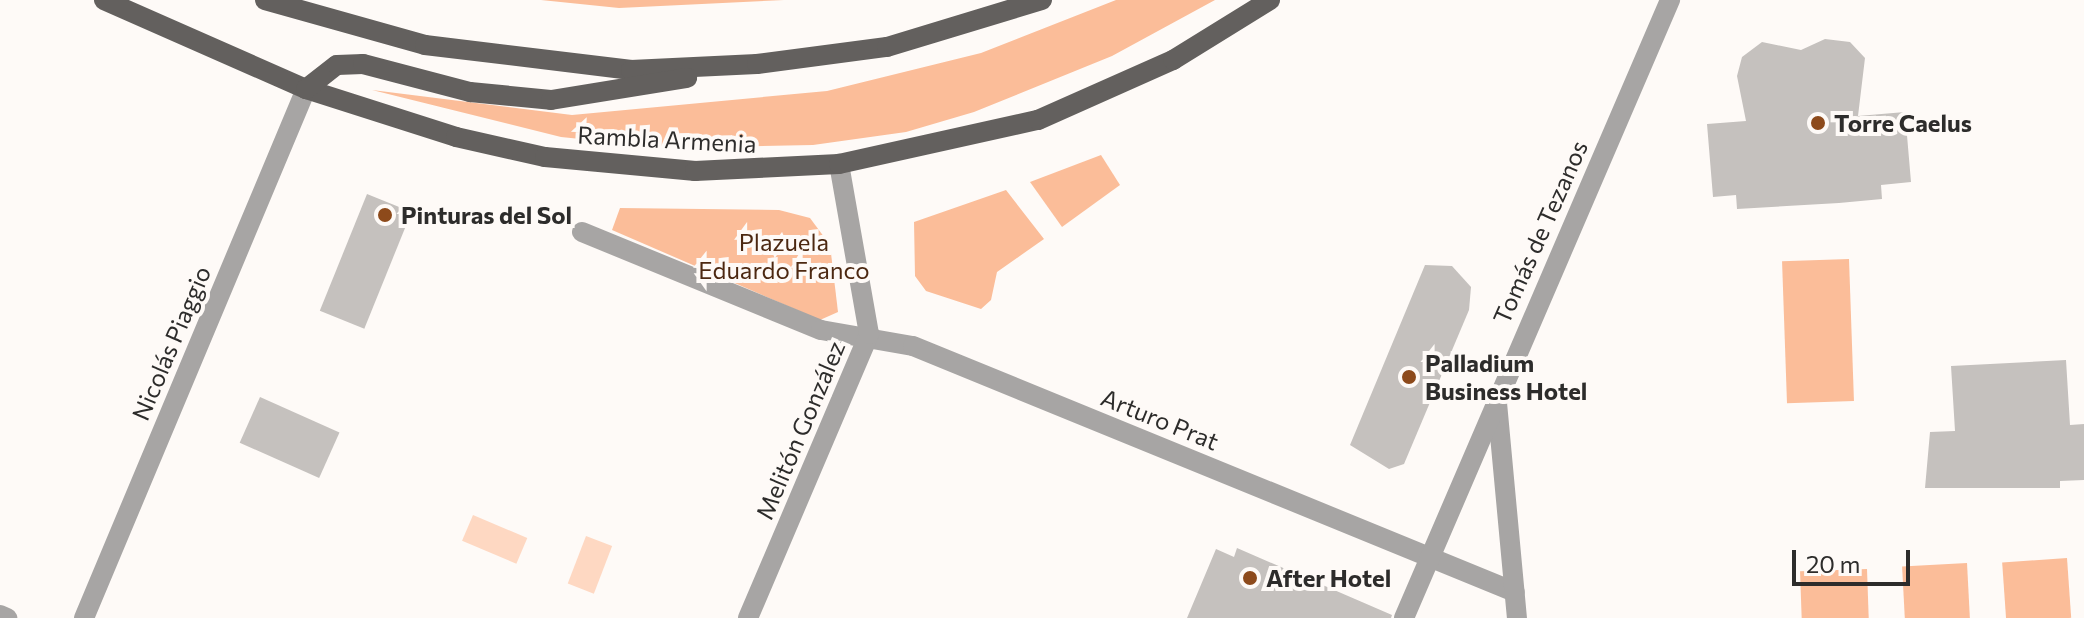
<!DOCTYPE html>
<html>
<head>
<meta charset="utf-8">
<style>
  body { margin:0 }
  #map { position:relative; width:2084px; height:618px; overflow:hidden; background:#fefaf7; font-family:Commissioner,sans-serif }
  div>[style] { position:absolute }
  .green>* { inset:0; background:#fbbd99; transform-origin:0 0 }
  .water>* { inset:0; background:#fed8c2; transform-origin:0 0 }
  .building>* { inset:0; background:#c5c1be; transform-origin:0 0 }
  .street>* { height:20px; margin:-10px; padding:0 10px; transform-origin:10px; border-radius:10px; background:#a7a5a4 }
  .primary>* { height:20px; margin:-10px; padding:0 10px; transform-origin:10px; border-radius:10px; background:#63605e }
  .dots>* { width:22px; height:22px; translate:-50% -50%; box-sizing:border-box; border:4px solid #fefaf7; border-radius:50% }
  span { translate:-50% -50%; white-space:nowrap; text-align:center; line-height:1.15; -webkit-text-stroke:8px #fefaf7; paint-order:stroke }
  .poi-label { font-size:24px; color:#2d2c2b; font-weight:700 }
  .left { translate:0 -50%; text-align:left }
  .street-label { font-size:24px; color:#2d2c2b }
  .park-label { font-size:24px; color:#4c2811 }
  .scale { position:absolute; left:1792px; top:550px; width:118px; height:36px; box-sizing:border-box; border:4px solid #2d2c2b; border-top:0; padding-left:10px; font-size:24px; line-height:28px; white-space:nowrap; color:#2d2c2b; -webkit-text-stroke:6px #fefaf7; paint-order:stroke }
</style>
</head>
<body>
<div id="map">
  <div class="green">
    <div style="clip-path:polygon(541px 0,784px 0,619px 8px)"></div>
    <div style="clip-path:polygon(1116px 0,1215px 0,1112px 56px,974px 112px,906px 132px,813px 145px,668px 148px,561px 137px,372px 90px,572px 115px,827px 91px,981px 53px)"></div>
    <div style="clip-path:polygon(1101px 155px,1120px 185px,1062px 227px,1030px 182px)"></div>
    <div style="clip-path:polygon(1006px 190px,1044px 239px,997px 272px,991px 300px,981px 309px,926px 291px,915px 276px,914px 222px)"></div>
    <div style="clip-path:polygon(620px 208px,779px 210px,810px 218px,830px 245px,838px 312px,820px 320px,612px 230px)"></div>
    <div style="left:1849px;top:259px;width:142px;height:67px;rotate:88deg"></div>
    <div style="left:2067px;top:558px;width:60px;height:65px;rotate:86deg"></div>
    <div style="left:1967px;top:563px;width:55px;height:65px;rotate:87deg"></div>
    <div style="left:1867px;top:569px;width:49px;height:67px;rotate:88deg"></div>
  </div>
  <div class="water">
    <div style="left:473px;top:515px;width:59px;height:28px;rotate:23deg"></div>
    <div style="left:586px;top:536px;width:28px;height:51px;rotate:21deg"></div>
  </div>
  <div class="building">
    <div style="clip-path:polygon(1825px 39px,1850px 42px,1865px 58px,1858px 116px,1905px 112px,1911px 182px,1881px 185px,1882px 199px,1839px 203px,1737px 209px,1736px 195px,1713px 197px,1707px 124px,1746px 121px,1737px 76px,1742px 57px,1762px 42px,1801px 50px)"></div>
    <div style="left:367px;top:194px;width:48px;height:126px;rotate:22deg"></div>
    <div style="clip-path:polygon(1425px 265px,1452px 266px,1471px 287px,1469px 310px,1404px 464px,1389px 469px,1350px 445px)"></div>
    <div style="clip-path:polygon(2066px 360px,2070px 425px,2084px 424px,2084px 480px,2060px 481px,2060px 488px,1925px 488px,1930px 432px,1955px 431px,1951px 366px)"></div>
    <div style="left:260px;top:397px;width:87px;height:50px;rotate:24deg"></div>
    <div style="clip-path:polygon(1237px 548px,1392px 615px,1391px 618px,1187px 618px,1216px 549px,1234px 557px)"></div>
  </div>
  <div class="street">
    <div style="left:582px;top:232px;width:258px;rotate:22.3deg"></div>
    <div style="left:821px;top:330px;width:93px;rotate:9.9deg"></div>
    <div style="left:913px;top:346px;width:650px;rotate:22.23deg"></div>
    <div style="left:1497px;top:403px;width:216px;rotate:84.7deg"></div>
    <div style="left:0;top:615px;width:8px;rotate:23deg"></div>
    <div style="left:84px;top:618px;width:574px;rotate:-67.23deg"></div>
    <div style="left:748px;top:618px;width:309px;rotate:-66.9deg"></div>
    <div style="left:869px;top:334px;width:173px;rotate:-100deg"></div>
    <div style="left:1404px;top:618px;width:673px;rotate:-66.71deg"></div>
  </div>
  <div class="primary">
    <div style="left:104px;top:0;width:221px;rotate:23.8deg"></div>
    <div style="left:306px;top:89px;width:157px;rotate:17.7deg"></div>
    <div style="left:456px;top:137px;width:91px;rotate:12.7deg"></div>
    <div style="left:545px;top:157px;width:151px;rotate:5.3deg"></div>
    <div style="left:695px;top:171px;width:144px;rotate:-2.8deg"></div>
    <div style="left:839px;top:164px;width:204px;rotate:-12.5deg"></div>
    <div style="left:1038px;top:120px;width:148px;rotate:-24deg"></div>
    <div style="left:1173px;top:60px;width:114px;rotate:-31.7deg"></div>
    <div style="left:265px;top:0;width:166px;rotate:15.7deg"></div>
    <div style="left:425px;top:45px;width:208px;rotate:6.9deg"></div>
    <div style="left:631px;top:70px;width:126px;rotate:-2.7deg"></div>
    <div style="left:757px;top:64px;width:131px;rotate:-7.5deg"></div>
    <div style="left:887px;top:47px;width:162px;rotate:-16.9deg"></div>
    <div style="left:306px;top:89px;width:39px;rotate:-38deg"></div>
    <div style="left:337px;top:65px;width:26px;rotate:-2deg"></div>
    <div style="left:363px;top:64px;width:111px;rotate:14.7deg"></div>
    <div style="left:470px;top:92px;width:81px;rotate:5.6deg"></div>
    <div style="left:551px;top:100px;width:138px;rotate:-9.2deg"></div>
  </div>
  <div class="dots">
    <div style="left:1818px;top:123px;background:#8d4a1b"></div>
    <div style="left:385px;top:215px;background:#8d4a1b"></div>
    <div style="left:1409px;top:377px;background:#8d4a1b"></div>
    <div style="left:1250px;top:578px;background:#8d4a1b"></div>
  </div>
  <div class="poi-label">
    <span class="left" style="left:1834px;top:123px">Torre Caelus</span>
    <span class="left" style="left:401px;top:215px">Pinturas del Sol</span>
    <span class="left" style="left:1425px;top:377px">Palladium<br>Business Hotel</span>
    <span class="left" style="left:1266px;top:578px">After Hotel</span>
  </div>
  <div class="street-label">
    <span style="left:667px;top:139px;rotate:3deg">Rambla Armenia</span>
    <span style="left:1540px;top:232px;rotate:-66deg">Tomás de Tezanos</span>
    <span style="left:171px;top:343px;rotate:-67deg">Nicolás Piaggio</span>
    <span style="left:1160px;top:419px;rotate:22deg">Arturo Prat</span>
    <span style="left:800px;top:430px;rotate:-67deg">Melitón González</span>
  </div>
  <div class="park-label">
    <span style="left:784px;top:256px">Plazuela<br>Eduardo Franco</span>
  </div>
  <div class="scale">20 m</div>
</div>
</body>
</html>
